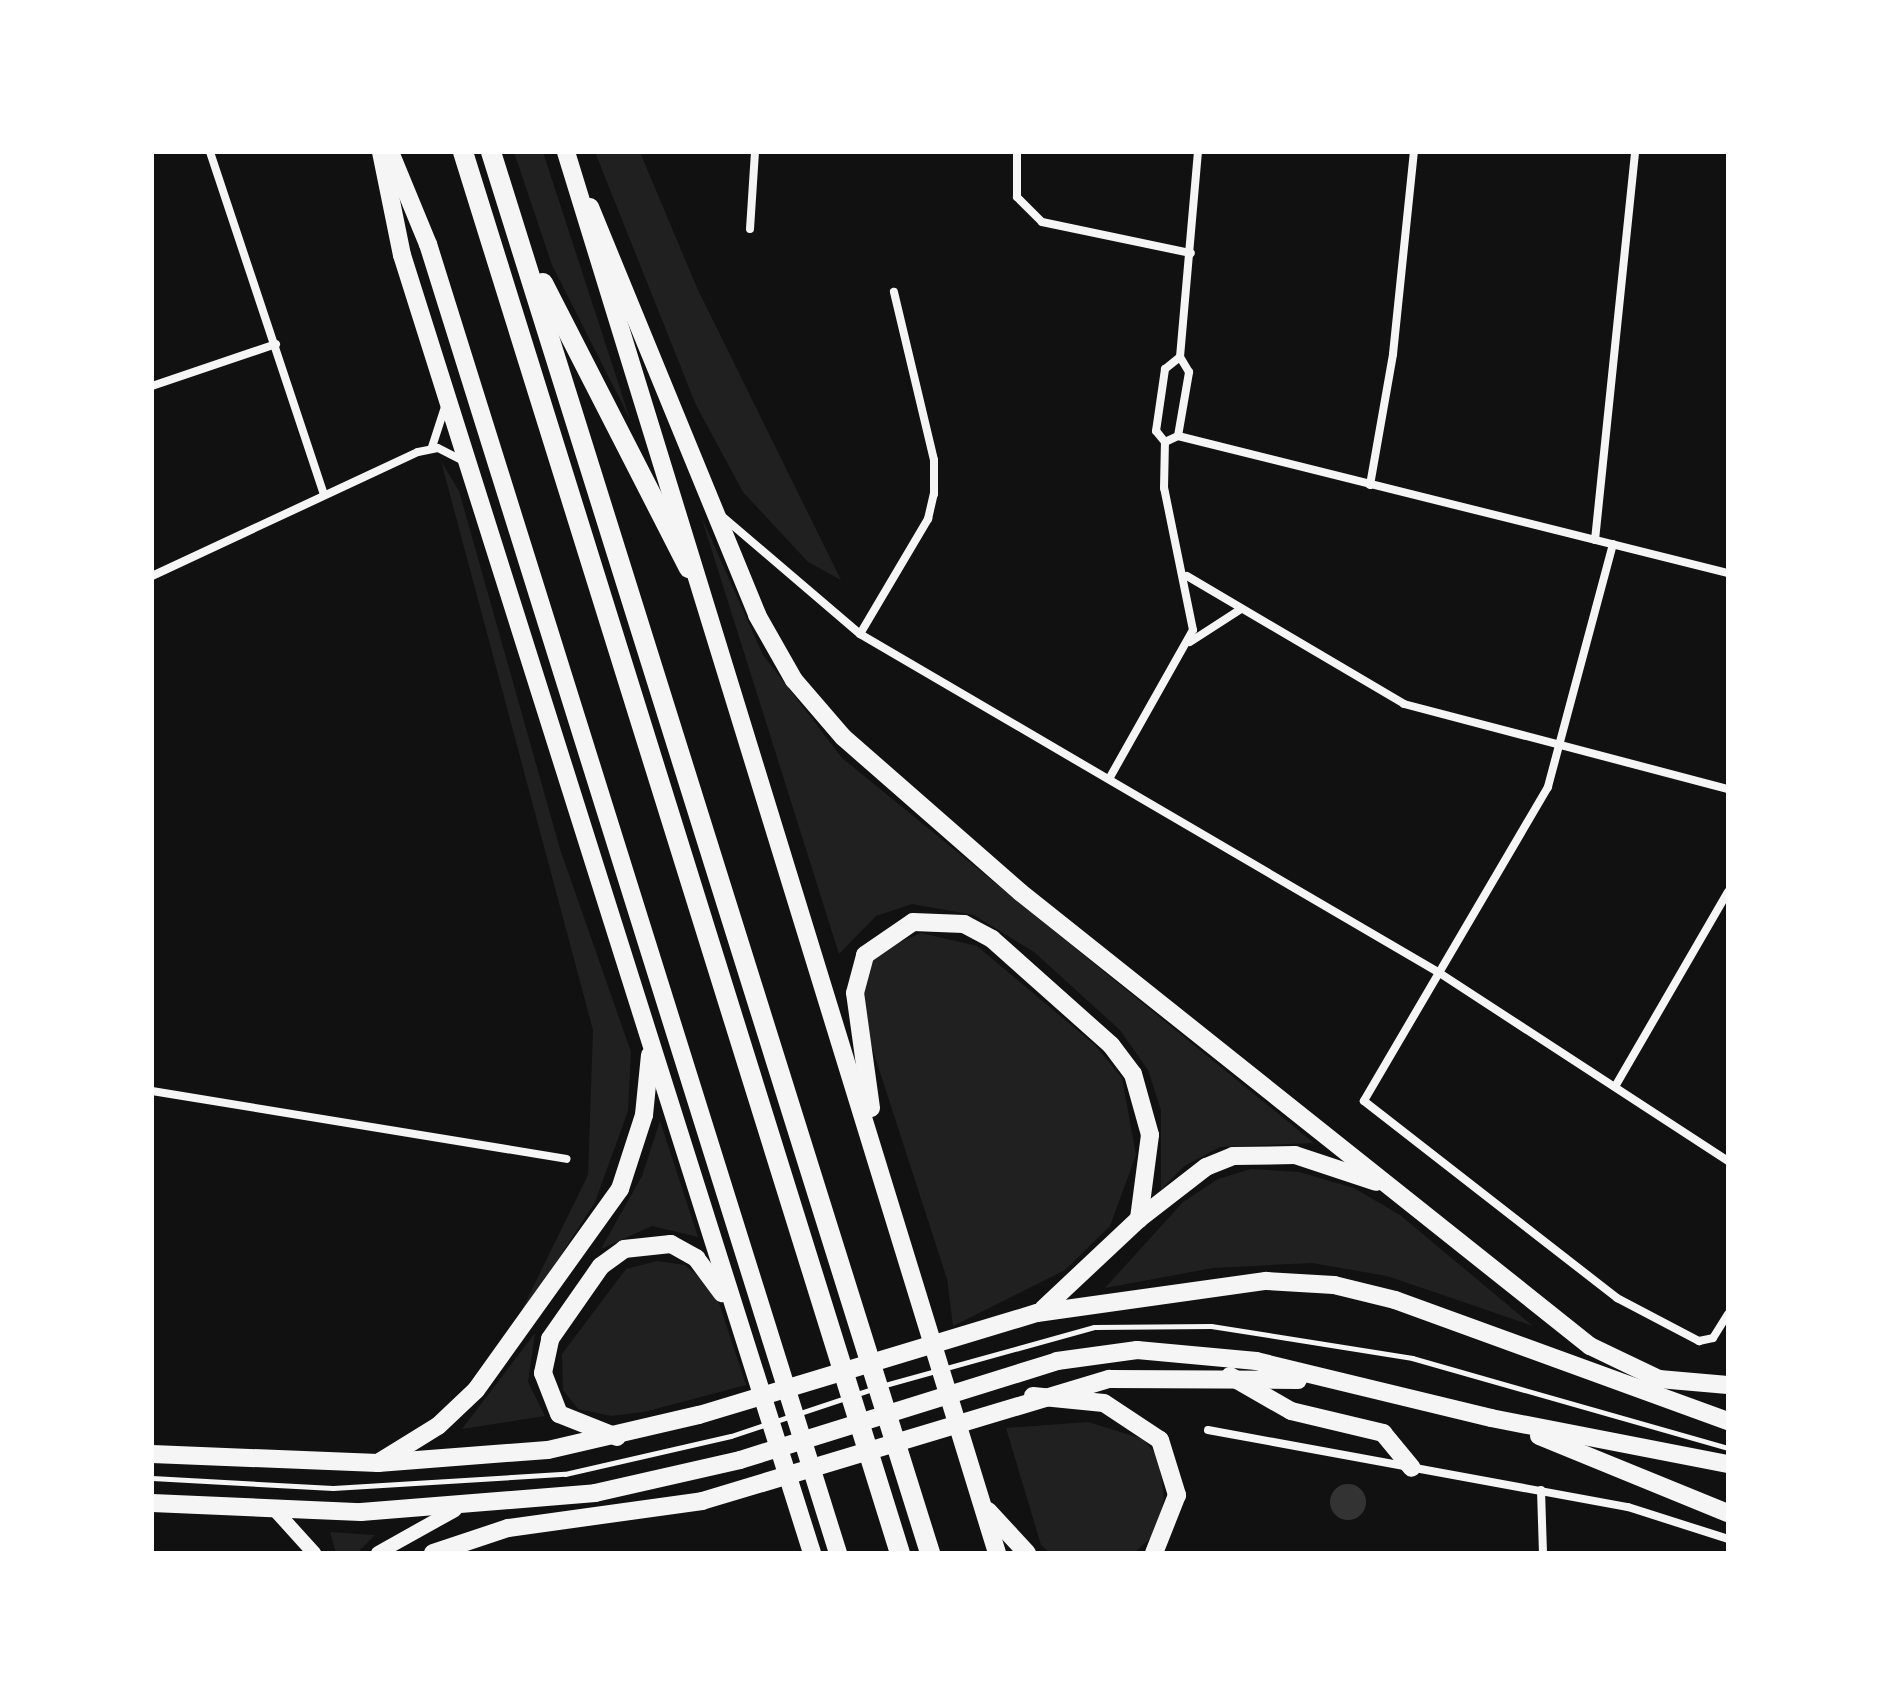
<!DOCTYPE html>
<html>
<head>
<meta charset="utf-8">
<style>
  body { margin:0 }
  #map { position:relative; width:1880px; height:1705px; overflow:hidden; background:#111; font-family:"Public Sans",sans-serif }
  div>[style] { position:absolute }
  .green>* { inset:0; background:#202020 }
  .water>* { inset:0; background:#333 }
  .round { border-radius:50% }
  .service>* { height:5px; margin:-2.5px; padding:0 2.5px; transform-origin:2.5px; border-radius:2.5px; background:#f5f5f5 }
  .minor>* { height:8px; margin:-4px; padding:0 4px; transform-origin:4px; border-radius:4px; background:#f5f5f5 }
  .tertiary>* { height:14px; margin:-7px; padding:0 7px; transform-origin:7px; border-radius:7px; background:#f5f5f5 }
  .primary>* { height:18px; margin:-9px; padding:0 9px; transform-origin:9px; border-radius:9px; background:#f5f5f5 }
  .trunk>* { height:18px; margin:-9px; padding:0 9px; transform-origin:9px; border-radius:9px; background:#f5f5f5 }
  .motorway>* { height:20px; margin:-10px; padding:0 10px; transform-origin:10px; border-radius:10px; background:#f5f5f5 }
  span { translate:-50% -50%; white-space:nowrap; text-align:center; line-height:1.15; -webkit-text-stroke:7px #fff; paint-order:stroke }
  .frame { position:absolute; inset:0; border:154px solid #fff; pointer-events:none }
</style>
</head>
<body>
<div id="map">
  <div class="green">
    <div style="clip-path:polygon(514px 152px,543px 152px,630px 419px,552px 265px)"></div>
    <div style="clip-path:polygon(595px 152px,640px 152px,697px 288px,841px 580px,808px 562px,743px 492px,696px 405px)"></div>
    <div style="clip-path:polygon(441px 461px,459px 491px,560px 849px,631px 1052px,628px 1111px,595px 1202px,509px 1336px,588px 1175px,593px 1030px)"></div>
    <div style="clip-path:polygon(701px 516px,763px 655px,842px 758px,1314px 1143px,1220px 1147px,1184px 1166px,1161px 1190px,1161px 1110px,1148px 1070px,1120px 1030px,1034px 952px,974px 915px,912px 904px,876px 916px,839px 954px)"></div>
    <div style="clip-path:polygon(921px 933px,977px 946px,1095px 1045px,1122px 1078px,1136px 1155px,1110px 1226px,1065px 1270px,953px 1326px,947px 1279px,867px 1032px,864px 998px,866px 972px,879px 951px)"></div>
    <div style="clip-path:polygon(660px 1121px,698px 1237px,652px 1226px,601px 1249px,642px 1176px)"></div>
    <div style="clip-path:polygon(1251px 1169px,1299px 1172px,1354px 1188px,1400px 1215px,1533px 1326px,1387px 1276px,1312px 1263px,1213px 1268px,1105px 1288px,1183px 1202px,1218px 1179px)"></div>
    <div style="clip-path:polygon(657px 1261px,685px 1265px,704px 1281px,719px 1303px,746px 1385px,644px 1412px,611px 1416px,578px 1409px,563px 1390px,562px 1354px,626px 1269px)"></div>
    <div style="clip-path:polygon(535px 1333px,528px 1382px,545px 1416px,462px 1429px)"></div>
    <div style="clip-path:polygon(1088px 1422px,1143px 1439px,1159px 1458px,1164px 1500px,1154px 1535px,1134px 1553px,1050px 1553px,1041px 1545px,1006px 1428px)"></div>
    <div style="clip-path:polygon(330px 1532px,375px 1535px,357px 1553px,336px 1553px)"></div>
  </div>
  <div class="water">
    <div class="round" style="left:1330px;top:1484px;width:36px;height:36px"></div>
  </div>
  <div class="service">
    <div style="left:885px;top:1385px;width:217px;rotate:-15.5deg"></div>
    <div style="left:1094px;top:1327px;width:117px;rotate:-0.5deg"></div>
    <div style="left:1211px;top:1326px;width:204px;rotate:9deg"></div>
    <div style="left:1412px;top:1358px;width:329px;rotate:15.9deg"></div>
    <div style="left:854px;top:1395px;width:22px;rotate:-18deg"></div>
    <div style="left:152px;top:1478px;width:181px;rotate:3.2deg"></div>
    <div style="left:333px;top:1488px;width:232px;rotate:-3.5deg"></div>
    <div style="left:565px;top:1474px;width:170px;rotate:-12.9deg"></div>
    <div style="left:731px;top:1436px;width:120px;rotate:-18.4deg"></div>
  </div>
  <div class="minor">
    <div style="left:210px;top:152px;width:361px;rotate:71.6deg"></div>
    <div style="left:1017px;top:152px;width:45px;rotate:90deg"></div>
    <div style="left:1017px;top:197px;width:35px;rotate:45deg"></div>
    <div style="left:1042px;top:222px;width:152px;rotate:11.8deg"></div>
    <div style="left:750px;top:229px;width:77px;rotate:-86.3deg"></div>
    <div style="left:152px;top:386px;width:131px;rotate:-18.7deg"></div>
    <div style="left:1178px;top:436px;width:567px;rotate:13.99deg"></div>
    <div style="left:1165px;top:442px;width:14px;rotate:-25deg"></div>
    <div style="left:1178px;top:436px;width:65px;rotate:-80.2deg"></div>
    <div style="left:1189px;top:372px;width:17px;rotate:-121deg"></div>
    <div style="left:1180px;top:357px;width:206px;rotate:-85deg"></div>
    <div style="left:1165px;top:442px;width:14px;rotate:-129deg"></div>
    <div style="left:1156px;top:431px;width:63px;rotate:-81.7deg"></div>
    <div style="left:1165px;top:369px;width:19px;rotate:-39deg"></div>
    <div style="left:432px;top:447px;width:42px;rotate:-72deg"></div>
    <div style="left:1370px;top:485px;width:133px;rotate:-80deg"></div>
    <div style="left:1393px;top:354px;width:203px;rotate:-84.1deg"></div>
    <div style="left:723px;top:517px;width:180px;rotate:40.5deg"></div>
    <div style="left:860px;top:634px;width:670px;rotate:30.32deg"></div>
    <div style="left:1438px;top:972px;width:346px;rotate:33.1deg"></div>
    <div style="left:1595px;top:540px;width:390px;rotate:-84.1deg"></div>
    <div style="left:1613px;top:544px;width:252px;rotate:105deg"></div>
    <div style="left:1548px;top:787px;width:364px;rotate:120.4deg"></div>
    <div style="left:1364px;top:1101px;width:321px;rotate:37.9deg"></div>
    <div style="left:1617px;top:1298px;width:93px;rotate:27.7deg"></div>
    <div style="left:1699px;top:1341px;width:14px;rotate:-12deg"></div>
    <div style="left:1713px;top:1338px;width:28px;rotate:-58deg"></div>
    <div style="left:152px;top:576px;width:293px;rotate:-25deg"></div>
    <div style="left:418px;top:452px;width:20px;rotate:-11deg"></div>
    <div style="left:438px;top:448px;width:28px;rotate:27deg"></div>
    <div style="left:1187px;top:576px;width:252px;rotate:30.5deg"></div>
    <div style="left:1404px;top:704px;width:335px;rotate:14.7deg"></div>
    <div style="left:860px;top:634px;width:134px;rotate:-59.4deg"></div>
    <div style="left:928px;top:519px;width:26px;rotate:-77deg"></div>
    <div style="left:934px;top:494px;width:34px;rotate:-90deg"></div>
    <div style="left:934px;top:460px;width:173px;rotate:-103.4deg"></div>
    <div style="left:1190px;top:642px;width:61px;rotate:-32.9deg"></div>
    <div style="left:1109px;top:779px;width:171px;rotate:-60.6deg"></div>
    <div style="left:1193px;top:630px;width:145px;rotate:-101.5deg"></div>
    <div style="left:1164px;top:488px;width:46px;rotate:-88.8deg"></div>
    <div style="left:1616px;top:1085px;width:223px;rotate:-59.9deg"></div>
    <div style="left:152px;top:1091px;width:420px;rotate:9.3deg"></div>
    <div style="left:1208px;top:1430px;width:427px;rotate:10.4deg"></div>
    <div style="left:1628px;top:1507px;width:105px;rotate:17.7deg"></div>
    <div style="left:1541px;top:1490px;width:63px;rotate:88.2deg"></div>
  </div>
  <div class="tertiary">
    <div style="left:276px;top:1511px;width:57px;rotate:47.9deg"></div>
    <div style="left:378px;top:1553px;width:88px;rotate:-29.2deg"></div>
  </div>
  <div class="primary">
    <div style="left:590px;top:207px;width:441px;rotate:67.7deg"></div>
    <div style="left:757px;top:615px;width:75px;rotate:60.4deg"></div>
    <div style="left:794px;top:680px;width:75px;rotate:49.3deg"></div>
    <div style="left:843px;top:737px;width:235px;rotate:41.2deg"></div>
    <div style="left:1020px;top:892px;width:729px;rotate:38.54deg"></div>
    <div style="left:1590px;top:1346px;width:76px;rotate:25.6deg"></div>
    <div style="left:1659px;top:1379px;width:69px;rotate:5deg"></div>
    <div style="left:1043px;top:1309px;width:132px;rotate:-43.2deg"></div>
    <div style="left:1139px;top:1219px;width:85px;rotate:-37.8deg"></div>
    <div style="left:1206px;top:1167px;width:29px;rotate:-22deg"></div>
    <div style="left:1233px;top:1156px;width:62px;rotate:-0.9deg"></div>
    <div style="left:1295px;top:1155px;width:85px;rotate:18.4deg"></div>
    <div style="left:1230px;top:1376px;width:70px;rotate:29.8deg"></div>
    <div style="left:1291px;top:1411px;width:95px;rotate:13.4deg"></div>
    <div style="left:1383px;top:1433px;width:45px;rotate:50.4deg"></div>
    <div style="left:1539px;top:1436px;width:204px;rotate:22.2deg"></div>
    <div style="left:152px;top:1454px;width:226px;rotate:2.3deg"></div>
    <div style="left:378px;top:1463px;width:170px;rotate:-4.4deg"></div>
    <div style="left:548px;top:1450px;width:155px;rotate:-13.1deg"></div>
    <div style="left:699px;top:1415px;width:353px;rotate:-16.8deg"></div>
    <div style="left:1037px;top:1313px;width:231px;rotate:-8deg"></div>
    <div style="left:1266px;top:1281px;width:68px;rotate:3.4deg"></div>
    <div style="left:1334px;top:1285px;width:63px;rotate:13.8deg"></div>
    <div style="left:1395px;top:1300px;width:354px;rotate:20deg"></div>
    <div style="left:152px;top:1503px;width:209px;rotate:2.5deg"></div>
    <div style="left:361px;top:1512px;width:235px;rotate:-4.6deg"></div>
    <div style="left:595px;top:1493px;width:149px;rotate:-12.8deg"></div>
    <div style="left:740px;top:1460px;width:332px;rotate:-17.3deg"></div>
    <div style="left:1057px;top:1361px;width:81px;rotate:-7.8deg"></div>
    <div style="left:1137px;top:1350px;width:120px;rotate:5.3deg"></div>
    <div style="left:1256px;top:1361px;width:242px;rotate:13.6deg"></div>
    <div style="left:1491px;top:1418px;width:241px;rotate:11deg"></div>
    <div style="left:433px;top:1553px;width:79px;rotate:-18.4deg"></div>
    <div style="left:508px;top:1528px;width:196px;rotate:-7.9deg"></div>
    <div style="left:702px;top:1501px;width:425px;rotate:-16.7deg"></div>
    <div style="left:1109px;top:1379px;width:189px;rotate:0.3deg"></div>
  </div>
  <div class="trunk">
    <div style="left:381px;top:152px;width:105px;rotate:78.5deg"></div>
    <div style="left:402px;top:255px;width:1361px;rotate:72.47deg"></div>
    <div style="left:390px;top:152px;width:100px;rotate:67.6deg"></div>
    <div style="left:428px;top:244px;width:1372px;rotate:72.61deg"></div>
    <div style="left:566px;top:152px;width:1466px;rotate:72.9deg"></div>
    <div style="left:871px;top:1108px;width:116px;rotate:-97.9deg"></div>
    <div style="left:855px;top:993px;width:39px;rotate:-75deg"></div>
    <div style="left:865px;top:955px;width:58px;rotate:-34.5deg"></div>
    <div style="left:913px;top:922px;width:51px;rotate:2.2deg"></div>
    <div style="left:964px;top:924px;width:32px;rotate:28deg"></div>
    <div style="left:992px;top:939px;width:159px;rotate:41.7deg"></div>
    <div style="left:1111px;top:1045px;width:36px;rotate:53deg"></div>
    <div style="left:1133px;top:1074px;width:63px;rotate:74.4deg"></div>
    <div style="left:1150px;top:1135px;width:85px;rotate:97.5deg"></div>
    <div style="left:1033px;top:1396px;width:71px;rotate:5.6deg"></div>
    <div style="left:1104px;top:1403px;width:67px;rotate:33.5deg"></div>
    <div style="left:1160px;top:1440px;width:58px;rotate:72.8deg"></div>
    <div style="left:1177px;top:1495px;width:62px;rotate:111.6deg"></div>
    <div style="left:617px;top:1437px;width:62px;rotate:-158.4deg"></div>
    <div style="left:559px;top:1414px;width:44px;rotate:-111.3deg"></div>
    <div style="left:543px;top:1373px;width:35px;rotate:-78deg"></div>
    <div style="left:550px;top:1339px;width:89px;rotate:-55.1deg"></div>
    <div style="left:601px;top:1266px;width:29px;rotate:-36deg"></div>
    <div style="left:624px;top:1249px;width:47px;rotate:-6.1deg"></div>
    <div style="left:671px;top:1244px;width:29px;rotate:29deg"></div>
    <div style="left:696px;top:1258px;width:44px;rotate:53.4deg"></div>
    <div style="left:378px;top:1463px;width:70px;rotate:-31.7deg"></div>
    <div style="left:438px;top:1426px;width:52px;rotate:-43.5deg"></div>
    <div style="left:476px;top:1390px;width:247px;rotate:-54.4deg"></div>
    <div style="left:620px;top:1189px;width:78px;rotate:-72deg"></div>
    <div style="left:644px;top:1115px;width:60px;rotate:-84.3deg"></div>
    <div style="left:988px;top:1511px;width:57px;rotate:47.1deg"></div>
  </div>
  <div class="motorway">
    <div style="left:463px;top:152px;width:1468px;rotate:72.68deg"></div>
    <div style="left:491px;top:152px;width:1468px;rotate:72.6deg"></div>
    <div style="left:543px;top:283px;width:320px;rotate:62.9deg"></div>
  </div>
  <div class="frame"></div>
</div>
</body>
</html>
